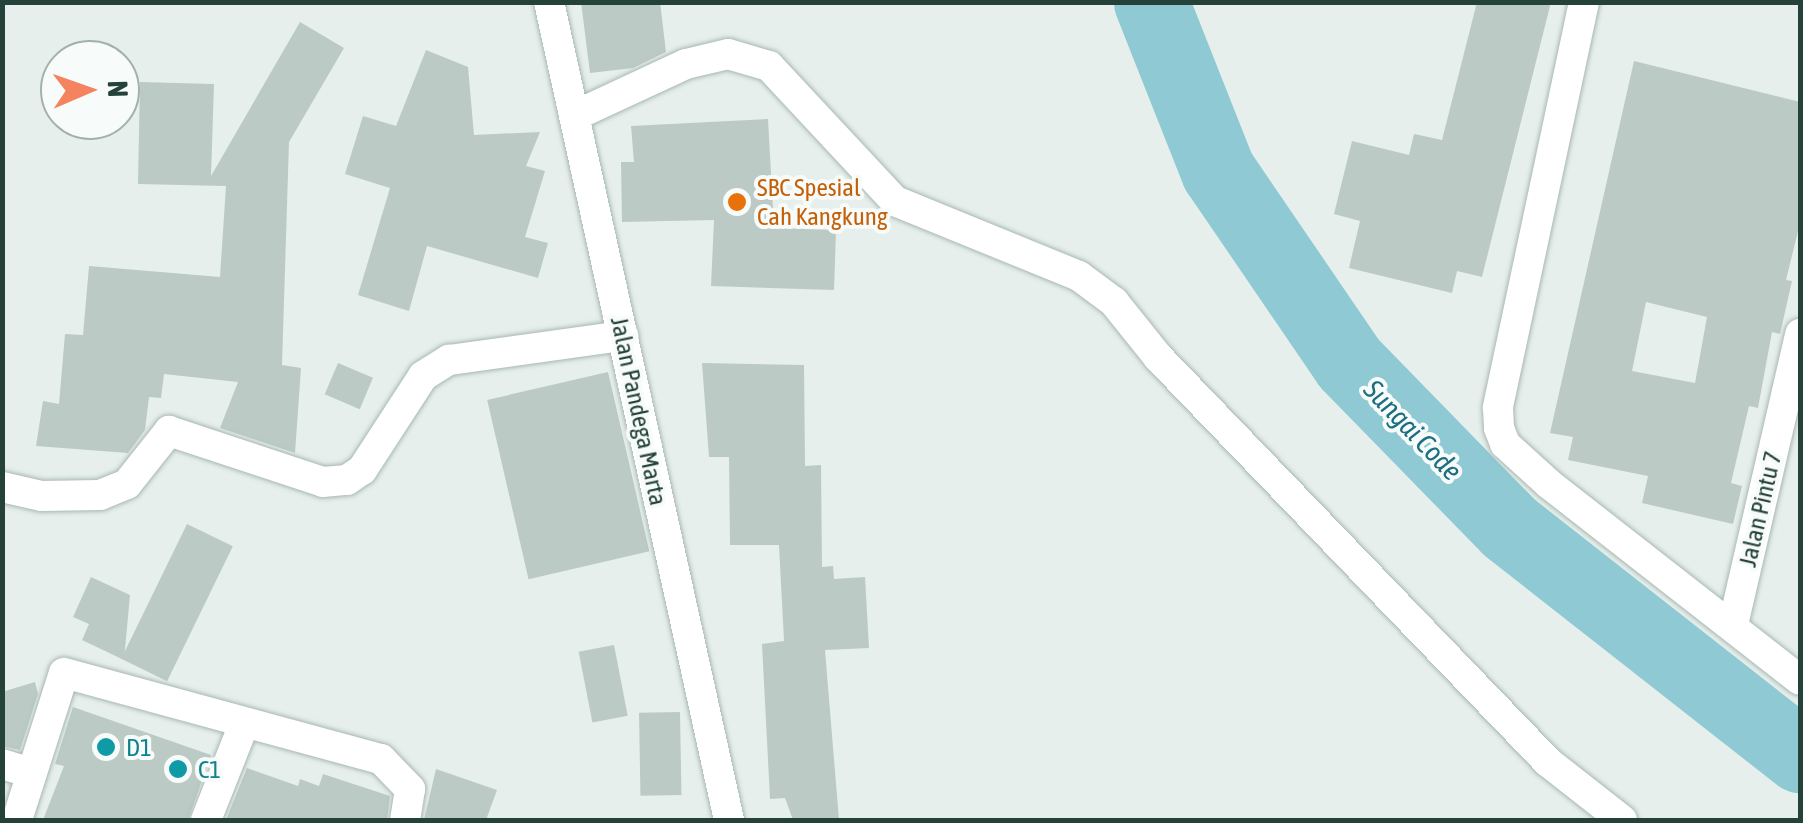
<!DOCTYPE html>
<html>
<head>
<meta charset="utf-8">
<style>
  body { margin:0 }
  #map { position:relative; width:1803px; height:823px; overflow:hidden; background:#e6efeb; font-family:"Asap Condensed",sans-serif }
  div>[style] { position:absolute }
  .river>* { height:75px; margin:-37.5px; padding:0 37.5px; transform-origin:37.5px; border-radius:37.5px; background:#8ec9d4 }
  .building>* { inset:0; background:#bbcac4; transform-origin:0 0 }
  .roads { filter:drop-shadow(0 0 2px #a8b8b2) drop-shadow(0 0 2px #a8b8b2) }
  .minor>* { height:30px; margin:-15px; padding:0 15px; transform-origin:15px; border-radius:15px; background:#fff }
  .tertiary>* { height:30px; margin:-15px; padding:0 15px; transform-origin:15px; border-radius:15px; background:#fff }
  .dots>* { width:28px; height:28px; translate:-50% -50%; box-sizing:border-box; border:5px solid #f7fbf9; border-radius:50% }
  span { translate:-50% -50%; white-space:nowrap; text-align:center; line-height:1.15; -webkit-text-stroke:8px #f7fbf9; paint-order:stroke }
  .food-label { font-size:25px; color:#c56008 }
  .left { translate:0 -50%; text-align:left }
  .street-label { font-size:25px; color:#24423a }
  .culture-label { font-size:25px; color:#0d838f }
  .water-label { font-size:28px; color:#1c6f80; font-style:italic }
  .frame { position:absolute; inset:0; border:5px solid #24423a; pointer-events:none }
  .north { position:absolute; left:40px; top:40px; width:100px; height:100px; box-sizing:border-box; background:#f7fbf9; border:2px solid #a3b1ad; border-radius:50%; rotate:88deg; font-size:28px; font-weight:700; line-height:40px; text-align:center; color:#24423a }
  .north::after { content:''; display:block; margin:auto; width:35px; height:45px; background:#f4845f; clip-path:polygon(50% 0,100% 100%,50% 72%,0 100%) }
</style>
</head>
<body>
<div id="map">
  <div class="river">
    <div style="left:1151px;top:2px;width:182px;rotate:68.4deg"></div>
    <div style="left:1218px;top:171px;width:232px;rotate:55.7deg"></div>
    <div style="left:1349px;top:363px;width:229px;rotate:45.7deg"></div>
    <div style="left:1509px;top:527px;width:370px;rotate:38.1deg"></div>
  </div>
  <div class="building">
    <div style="clip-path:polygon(581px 2px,660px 2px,666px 52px,633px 68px,590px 73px)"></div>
    <div style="clip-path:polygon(1477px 2px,1551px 2px,1482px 277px,1457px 271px,1452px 293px,1349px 268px,1360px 221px,1334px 214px,1352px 141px,1409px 155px,1414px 134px,1442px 140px)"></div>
    <div style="clip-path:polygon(300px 22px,344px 48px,289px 142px,282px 365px,301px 368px,295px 453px,220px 428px,238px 382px,164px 374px,161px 398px,149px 397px,145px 430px,128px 453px,36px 446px,43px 401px,59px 404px,65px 334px,83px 335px,89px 266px,220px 277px,226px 186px,138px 184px,140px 82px,214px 84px,211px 176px)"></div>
    <div style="clip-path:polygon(426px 50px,468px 67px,474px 135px,540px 132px,526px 166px,545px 171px,525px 237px,548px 243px,538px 278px,427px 246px,409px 311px,358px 295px,390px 188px,345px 174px,363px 116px,396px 126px)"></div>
    <div style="clip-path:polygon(evenodd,1634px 61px,1800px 102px,1800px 223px,1786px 280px,1792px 281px,1780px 334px,1772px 332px,1758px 408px,1749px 406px,1731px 483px,1742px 486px,1733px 524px,1642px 503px,1648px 476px,1568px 460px,1573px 437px,1550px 433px,1634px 61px,1646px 302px,1707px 317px,1695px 383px,1632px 371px,1646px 302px)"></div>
    <div style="clip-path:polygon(768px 119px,774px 228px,836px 230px,834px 290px,711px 286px,714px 220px,622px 222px,621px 162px,634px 162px,631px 126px)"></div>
    <div style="left:338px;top:363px;width:38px;height:34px;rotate:23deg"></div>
    <div style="clip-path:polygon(702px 363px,804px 365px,805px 466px,821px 465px,822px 567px,833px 566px,834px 579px,865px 577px,869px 648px,825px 650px,839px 820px,793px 820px,785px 798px,770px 799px,762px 644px,784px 641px,779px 545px,730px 545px,729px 457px,709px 457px)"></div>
    <div style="left:608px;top:372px;width:184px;height:124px;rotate:77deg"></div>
    <div style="left:187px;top:524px;width:51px;height:150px;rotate:26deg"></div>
    <div style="clip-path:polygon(91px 577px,130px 595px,124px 660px,82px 640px,89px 624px,73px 617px)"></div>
    <div style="left:614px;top:645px;width:72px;height:36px;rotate:79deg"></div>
    <div style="clip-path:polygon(35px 682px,38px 694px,20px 750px,2px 746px,2px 692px)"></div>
    <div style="clip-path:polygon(73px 707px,211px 755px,188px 820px,43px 820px,64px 766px,55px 764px)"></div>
    <div style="left:680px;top:712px;width:83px;height:41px;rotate:89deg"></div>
    <div style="clip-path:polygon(247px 768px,298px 786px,300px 779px,319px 786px,323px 774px,390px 796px,387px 820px,226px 820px)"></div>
    <div style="clip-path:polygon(436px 769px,497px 790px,486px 820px,424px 820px)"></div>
  </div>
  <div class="roads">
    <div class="minor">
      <div style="left:1584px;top:2px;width:415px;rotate:102deg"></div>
      <div style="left:1498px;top:408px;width:20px;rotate:87deg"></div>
      <div style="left:1499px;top:428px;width:17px;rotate:69deg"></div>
      <div style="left:1505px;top:444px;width:59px;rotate:42.3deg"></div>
      <div style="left:1549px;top:484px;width:318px;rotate:38deg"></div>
      <div style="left:574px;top:116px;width:123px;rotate:-24.9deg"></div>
      <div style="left:686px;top:64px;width:43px;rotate:-13.4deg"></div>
      <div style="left:728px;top:54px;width:43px;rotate:16.3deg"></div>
      <div style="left:769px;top:66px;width:185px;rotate:47deg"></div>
      <div style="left:895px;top:201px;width:199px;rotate:22.2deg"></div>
      <div style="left:1079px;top:276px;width:44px;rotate:36.6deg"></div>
      <div style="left:1114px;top:302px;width:70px;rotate:51.3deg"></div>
      <div style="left:1158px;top:357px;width:562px;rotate:46.08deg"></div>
      <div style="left:1548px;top:762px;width:94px;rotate:38.1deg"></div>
      <div style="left:2px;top:487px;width:41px;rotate:12.7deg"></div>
      <div style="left:42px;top:496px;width:58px;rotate:-1deg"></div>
      <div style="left:100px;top:495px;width:29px;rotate:-22deg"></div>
      <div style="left:127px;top:484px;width:68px;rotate:-51.6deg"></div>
      <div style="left:169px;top:431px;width:162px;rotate:18.3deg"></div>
      <div style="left:323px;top:482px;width:24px;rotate:-5deg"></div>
      <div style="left:347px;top:480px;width:18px;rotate:-34deg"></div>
      <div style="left:362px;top:470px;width:112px;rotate:-57deg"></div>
      <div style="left:423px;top:376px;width:31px;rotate:-32deg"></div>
      <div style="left:449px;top:360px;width:176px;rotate:-7.9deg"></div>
      <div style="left:1733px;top:625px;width:299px;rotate:-77deg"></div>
      <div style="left:2px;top:764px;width:31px;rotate:17deg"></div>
      <div style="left:17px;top:820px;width:154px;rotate:-72.3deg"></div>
      <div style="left:64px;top:673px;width:328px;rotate:15.2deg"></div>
      <div style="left:381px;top:759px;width:42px;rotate:46deg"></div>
      <div style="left:410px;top:789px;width:31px;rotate:99deg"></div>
      <div style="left:206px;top:820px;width:103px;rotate:-68.4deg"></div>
    </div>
    <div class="tertiary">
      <div style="left:549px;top:2px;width:838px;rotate:77.59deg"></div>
    </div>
  </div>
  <div class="dots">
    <div style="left:737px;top:202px;background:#e8710a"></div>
    <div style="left:106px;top:747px;background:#0f9aa8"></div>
    <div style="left:178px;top:769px;background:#0f9aa8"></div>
  </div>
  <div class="food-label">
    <span class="left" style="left:757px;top:202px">SBC Spesial<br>Cah Kangkung</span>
  </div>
  <div class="street-label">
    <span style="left:639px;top:411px;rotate:78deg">Jalan Pandega Marta</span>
    <span style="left:1760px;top:509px;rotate:-77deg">Jalan Pintu 7</span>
  </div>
  <div class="culture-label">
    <span class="left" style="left:126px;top:747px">D1</span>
    <span class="left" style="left:198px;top:769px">C1</span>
  </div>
  <div class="water-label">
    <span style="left:1413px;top:430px;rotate:46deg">Sungai Code</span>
  </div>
  <div class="frame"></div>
  <div class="north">N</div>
</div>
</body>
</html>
